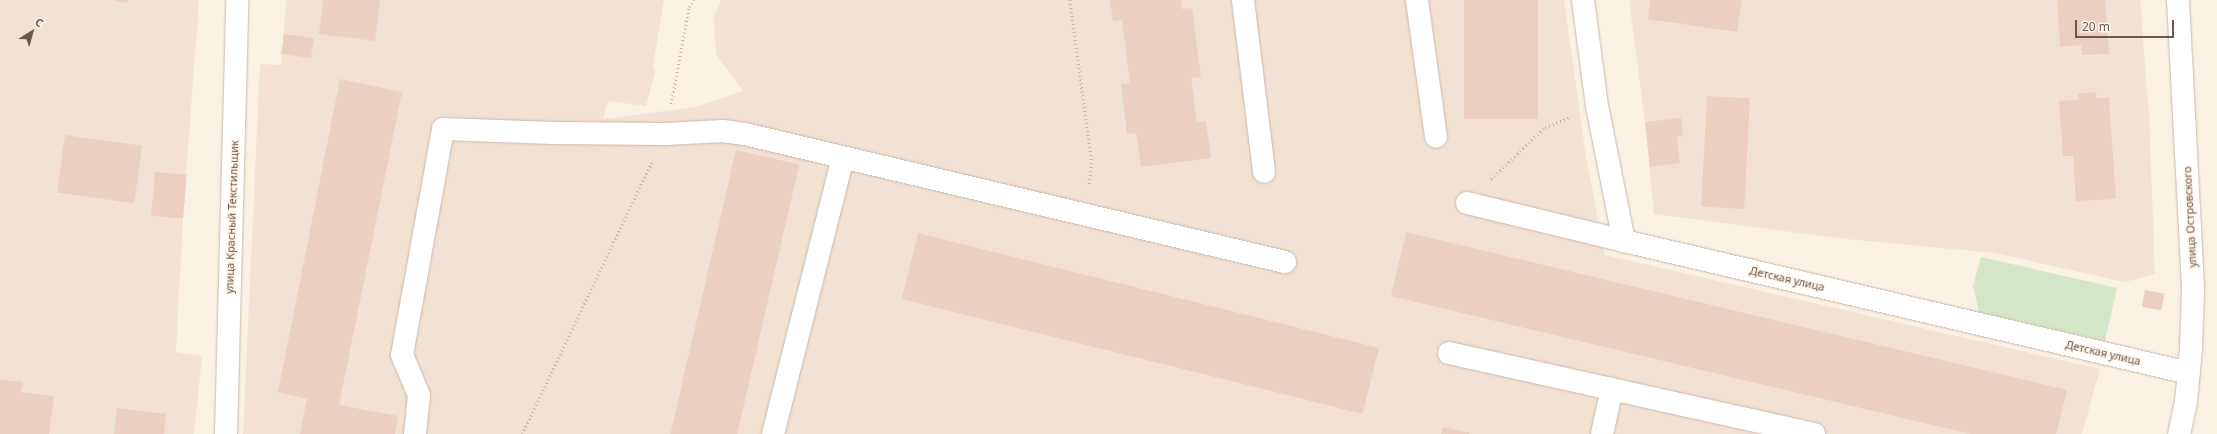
<!DOCTYPE html>
<html>
<head>
<meta charset="utf-8">
<style>
  body { margin:0 }
  #map { position:relative; width:2217px; height:434px; overflow:hidden; background:#faf1e5; font-family:"Noto Sans",sans-serif }
  div>[style] { position:absolute }
  .residential>* { inset:0; background:#f1e2d4 }
  .green>* { inset:0; background:#d4e6c5 }
  .building>* { inset:0; background:#edcfbf; transform-origin:0 0 }
  .path>* { height:2.5px; margin-top:-1.25px; transform-origin:0; background:repeating-linear-gradient(90deg,#d1b2a3 0 1px,transparent 0 4px) }
  .roads { filter:drop-shadow(0 0 1px #cab8ad) drop-shadow(0 0 1px #cab8ad) }
  .minor>* { height:22px; margin:-11px; padding:0 11px; transform-origin:11px; border-radius:11px; background:#fff }
  span { translate:-50% -50%; white-space:nowrap; text-align:center; line-height:1.15; -webkit-text-stroke:3px #fdf5eb; paint-order:stroke }
  .street-label { font-size:11px; color:#70574d }
  .north { position:absolute; left:12px; top:12px; width:40px; height:40px; -webkit-text-stroke:3px #fdf5eb; paint-order:stroke; rotate:37deg; font-size:11px; font-weight:700; line-height:16px; text-align:center; color:#70574d }
  .north::after { content:''; display:block; margin:auto; width:14px; height:18px; background:#70574d; clip-path:polygon(50% 0,100% 100%,50% 72%,0 100%) }
  .scale { position:absolute; left:2075px; top:20px; width:99px; height:18px; box-sizing:border-box; border:2px solid #70574d; border-top:0; padding-left:5px; font-size:12px; line-height:14px; white-space:nowrap; color:#70574d; -webkit-text-stroke:3px #fdf5eb; paint-order:stroke }
</style>
</head>
<body>
<div id="map">
  <div class="residential">
    <div style="clip-path:polygon(0 0,199px 0,183px 218px,176px 352px,202px 356px,194px 434px,0 434px)"></div>
    <div style="clip-path:polygon(286px 0,664px 0,653px 65px,655px 73px,646px 106px,608px 101px,603px 119px,695px 107px,743px 91px,716px 54px,714px 16px,721px 0,1564px 0,1586px 157px,1605px 255px,2100px 369px,2082px 434px,243px 434px,260px 64px,281px 65px)"></div>
    <div style="clip-path:polygon(1629px 0,2140px 0,2149px 116px,2155px 274px,2125px 282px,1994px 253px,1846px 239px,1654px 214px,1645px 122px)"></div>
  </div>
  <div class="green">
    <div style="clip-path:polygon(1981px 257px,2117px 288px,2105px 341px,1979px 312px,1973px 286px)"></div>
  </div>
  <div class="building">
    <div style="clip-path:polygon(112px 0,128px 0,127px 3px)"></div>
    <div style="clip-path:polygon(323px 0,380px 0,375px 41px,319px 34px)"></div>
    <div style="clip-path:polygon(1110px 0,1181px 0,1182px 9px,1192px 8px,1201px 77px,1191px 78px,1197px 122px,1206px 121px,1211px 158px,1141px 167px,1136px 133px,1127px 134px,1121px 84px,1130px 83px,1122px 20px,1113px 21px)"></div>
    <div style="left:1464px;top:0;width:74px;height:119px"></div>
    <div style="clip-path:polygon(1650px 0,1742px 0,1737px 32px,1648px 19px)"></div>
    <div style="clip-path:polygon(2057px 0,2105px 0,2109px 54px,2082px 55px,2081px 45px,2060px 47px)"></div>
    <div style="left:284px;top:34px;width:30px;height:20px;rotate:8deg"></div>
    <div style="clip-path:polygon(340px 79px,402px 92px,339px 405px,398px 416px,395px 434px,300px 434px,307px 399px,278px 392px)"></div>
    <div style="clip-path:polygon(2096px 92px,2097px 98px,2109px 98px,2116px 199px,2076px 201px,2073px 156px,2063px 156px,2059px 101px,2079px 100px,2078px 94px)"></div>
    <div style="left:1707px;top:96px;width:43px;height:111px;rotate:3deg"></div>
    <div style="clip-path:polygon(1681px 118px,1683px 136px,1677px 137px,1680px 163px,1650px 167px,1645px 122px)"></div>
    <div style="left:65px;top:135px;width:78px;height:58px;rotate:8deg"></div>
    <div style="left:736px;top:150px;width:65px;height:292px;rotate:13deg"></div>
    <div style="left:155px;top:172px;width:32px;height:44px;rotate:5deg"></div>
    <div style="clip-path:polygon(1406px 232px,2067px 390px,2056px 434px,1970px 434px,1391px 296px)"></div>
    <div style="left:918px;top:233px;width:475px;height:68px;rotate:14deg"></div>
    <div style="left:2145px;top:290px;width:20px;height:17px;rotate:11deg"></div>
    <div style="clip-path:polygon(0 380px,23px 382px,21px 392px,54px 396px,49px 434px,0 434px)"></div>
    <div style="clip-path:polygon(117px 408px,166px 414px,164px 434px,114px 434px)"></div>
    <div style="clip-path:polygon(1443px 427px,1469px 433px,1469px 434px,1441px 434px)"></div>
  </div>
  <div class="path">
    <div style="left:1070px;top:0;width:164px;rotate:82.3deg"></div>
    <div style="left:1092px;top:163px;width:23px;rotate:97deg"></div>
    <div style="left:671px;top:104px;width:99px;rotate:-79.5deg"></div>
    <div style="left:689px;top:7px;width:9px;rotate:-54deg"></div>
    <div style="left:1491px;top:179px;width:75px;rotate:-43.9deg"></div>
    <div style="left:1545px;top:127px;width:28px;rotate:-21deg"></div>
    <div style="left:522px;top:434px;width:301px;rotate:-64.5deg"></div>
  </div>
  <div class="roads">
    <div class="minor">
      <div style="left:1243px;top:0;width:173px;rotate:83deg"></div>
      <div style="left:1417px;top:0;width:138px;rotate:82.1deg"></div>
      <div style="left:1583px;top:0;width:107px;rotate:82.5deg"></div>
      <div style="left:1597px;top:106px;width:138px;rotate:78.7deg"></div>
      <div style="left:1624px;top:241px;width:580px;rotate:13.15deg"></div>
      <div style="left:2178px;top:0;width:291px;rotate:87deg"></div>
      <div style="left:2193px;top:291px;width:58px;rotate:92deg"></div>
      <div style="left:2191px;top:349px;width:53px;rotate:95.4deg"></div>
      <div style="left:2186px;top:402px;width:33px;rotate:102deg"></div>
      <div style="left:1467px;top:203px;width:162px;rotate:13.6deg"></div>
      <div style="left:1449px;top:353px;width:374px;rotate:12.5deg"></div>
      <div style="left:226px;top:434px;width:434px;rotate:-88.5deg"></div>
      <div style="left:415px;top:434px;width:39px;rotate:-84deg"></div>
      <div style="left:419px;top:395px;width:43px;rotate:-113deg"></div>
      <div style="left:402px;top:355px;width:230px;rotate:-79.7deg"></div>
      <div style="left:443px;top:129px;width:110px;rotate:2.1deg"></div>
      <div style="left:553px;top:133px;width:113px;rotate:0.5deg"></div>
      <div style="left:666px;top:134px;width:57px;rotate:-3deg"></div>
      <div style="left:723px;top:131px;width:22px;rotate:8deg"></div>
      <div style="left:745px;top:134px;width:555px;rotate:13.34deg"></div>
      <div style="left:773px;top:434px;width:285px;rotate:-75.8deg"></div>
      <div style="left:1602px;top:434px;width:46px;rotate:-77.5deg"></div>
    </div>
  </div>
  <div class="street-label">
    <span style="left:232px;top:217px;rotate:-88deg">улица Красный Текстильщик</span>
    <span style="left:2190px;top:217px;rotate:-93deg">улица Островского</span>
    <span style="left:1787px;top:279px;rotate:13deg">Детская улица</span>
    <span style="left:2103px;top:353px;rotate:13deg">Детская улица</span>
  </div>
  <div class="north">С</div>
  <div class="scale">20 m</div>
</div>
</body>
</html>
